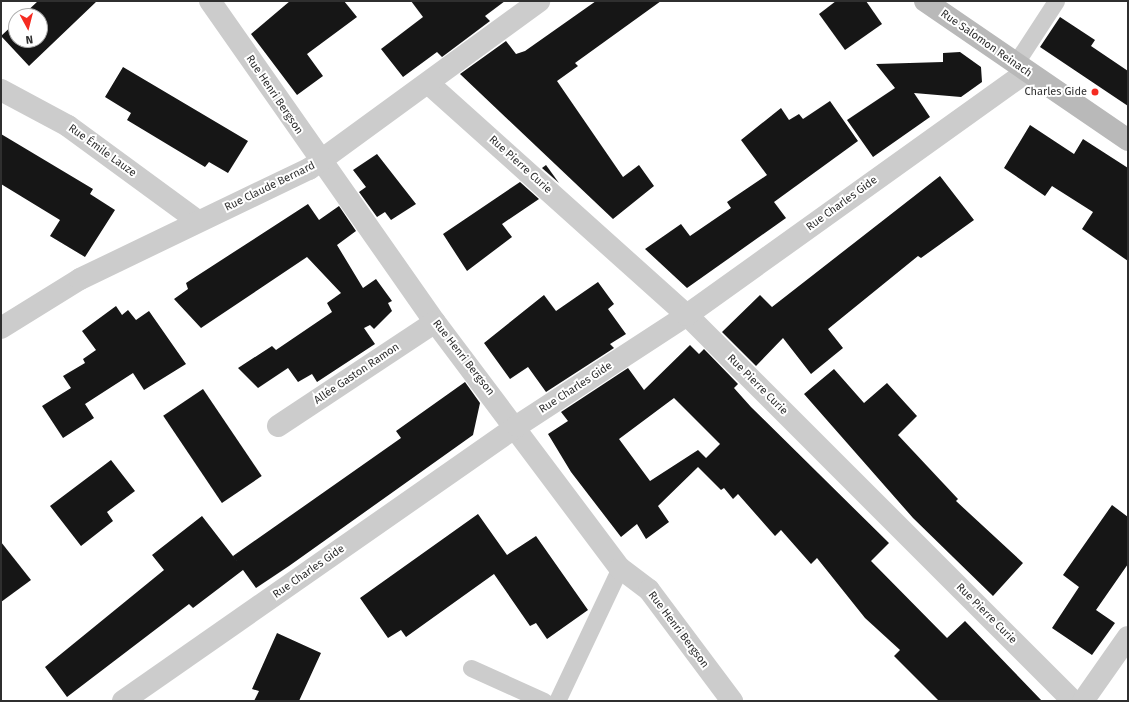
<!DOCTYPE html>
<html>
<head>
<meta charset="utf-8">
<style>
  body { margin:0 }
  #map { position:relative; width:1129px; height:702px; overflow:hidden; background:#fff; font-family:"Fira Sans",sans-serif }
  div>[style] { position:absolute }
  .building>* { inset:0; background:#161616; transform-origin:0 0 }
  .lane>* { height:17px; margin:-8.5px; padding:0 8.5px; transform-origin:8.5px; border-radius:8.5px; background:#ccc }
  .street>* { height:22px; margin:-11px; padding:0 11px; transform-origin:11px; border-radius:11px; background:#ccc }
  .secondary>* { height:22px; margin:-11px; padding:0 11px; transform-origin:11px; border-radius:11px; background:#b9b9b9 }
  .dots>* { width:11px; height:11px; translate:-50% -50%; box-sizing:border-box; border:2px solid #fff; border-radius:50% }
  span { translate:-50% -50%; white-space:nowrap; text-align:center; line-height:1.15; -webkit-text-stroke:4px #fff; paint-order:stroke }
  .street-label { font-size:11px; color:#2f2f2f }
  .poi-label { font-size:11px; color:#2f2f2f }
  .right { translate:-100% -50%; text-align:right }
  .frame { position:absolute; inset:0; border:2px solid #2f2f2f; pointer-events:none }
  .north { position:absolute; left:8px; top:8px; width:40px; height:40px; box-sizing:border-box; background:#fff; border:1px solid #acacac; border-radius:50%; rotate:173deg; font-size:11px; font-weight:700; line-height:16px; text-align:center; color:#2f2f2f }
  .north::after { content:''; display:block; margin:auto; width:14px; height:18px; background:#f52b21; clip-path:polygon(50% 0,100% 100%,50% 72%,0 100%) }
</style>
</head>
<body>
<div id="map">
  <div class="building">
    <div style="clip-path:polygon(38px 1px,97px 1px,29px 66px,1px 36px,16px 22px,16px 40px,40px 40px,40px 16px,22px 16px)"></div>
    <div style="clip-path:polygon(290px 1px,344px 1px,357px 17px,307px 54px,323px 76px,297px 95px,251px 34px)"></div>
    <div style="clip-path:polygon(411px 1px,505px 1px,485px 16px,490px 21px,442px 57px,437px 52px,403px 77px,381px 49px,423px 17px)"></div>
    <div style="clip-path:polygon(596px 1px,661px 1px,575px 63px,578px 66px,557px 81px,623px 177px,639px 165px,654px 186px,613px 219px,460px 74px,506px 41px,516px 54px,525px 51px)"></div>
    <div style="clip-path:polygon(836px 1px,866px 1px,882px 24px,845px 50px,819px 14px)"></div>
    <div style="clip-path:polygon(1060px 17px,1095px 40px,1091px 46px,1128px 71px,1128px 106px,1040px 47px)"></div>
    <div style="clip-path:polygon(960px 52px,981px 67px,982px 82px,961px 97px,914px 93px,930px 117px,873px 157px,847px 120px,895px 88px,876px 64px,943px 62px,943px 53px)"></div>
    <div style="clip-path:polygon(123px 67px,248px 141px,228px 173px,209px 162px,205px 167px,127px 120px,131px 113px,105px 97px)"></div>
    <div style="clip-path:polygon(830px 101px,858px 141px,774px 202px,786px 218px,687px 288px,645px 249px,681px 224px,690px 236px,731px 208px,727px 202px,767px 175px,741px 140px,781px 108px,789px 120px,799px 114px,803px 119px)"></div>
    <div style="clip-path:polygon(1030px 125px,1074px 154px,1083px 139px,1128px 168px,1128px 261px,1082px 229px,1093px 212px,1052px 186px,1045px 196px,1004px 168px)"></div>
    <div style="clip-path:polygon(1px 134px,93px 189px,90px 194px,115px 210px,85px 257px,50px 236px,60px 220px,1px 184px)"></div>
    <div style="clip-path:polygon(377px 154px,416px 204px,391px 220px,385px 212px,377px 217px,359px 192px,366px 187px,353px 170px)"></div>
    <div style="clip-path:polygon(546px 165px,559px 183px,542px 168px)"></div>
    <div style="clip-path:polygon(940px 176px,974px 220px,921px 258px,918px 256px,828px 329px,843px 348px,811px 374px,783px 338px,756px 366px,722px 332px,760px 295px,772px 307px)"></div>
    <div style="clip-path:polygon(520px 182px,539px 199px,502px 224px,512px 237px,467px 271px,443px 234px)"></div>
    <div style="clip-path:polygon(308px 204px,319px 220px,339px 206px,356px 231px,337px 245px,363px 288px,376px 279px,392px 301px,388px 303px,392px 311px,374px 329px,370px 325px,364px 328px,375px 344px,317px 382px,312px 374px,298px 382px,288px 368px,258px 388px,238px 368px,272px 346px,276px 350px,332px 312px,327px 303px,341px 293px,307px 257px,201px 328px,174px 299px,188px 289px,186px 283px)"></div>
    <div style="clip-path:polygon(598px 282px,614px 304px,608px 309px,626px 334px,610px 344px,614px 348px,546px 392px,528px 367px,510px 379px,484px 343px,544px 295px,556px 311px)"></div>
    <div style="clip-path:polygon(116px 306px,122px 315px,128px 310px,136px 320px,149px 311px,186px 364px,144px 390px,133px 373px,85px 404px,94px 418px,63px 438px,42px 406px,71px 388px,63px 376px,85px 363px,83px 359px,96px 350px,82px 331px)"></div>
    <div style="clip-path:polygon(evenodd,690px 345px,699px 354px,704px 349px,738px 384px,734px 388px,751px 407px,889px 543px,871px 561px,947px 638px,965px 621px,1042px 701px,939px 701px,894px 656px,900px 650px,865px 618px,817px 558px,811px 564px,781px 530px,775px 536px,738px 494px,733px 499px,724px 488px,721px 490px,698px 467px,658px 506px,669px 522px,646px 539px,637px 524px,621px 537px,571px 472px,548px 434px,568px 421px,561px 412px,628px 368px,644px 390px,690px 345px,674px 398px,720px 444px,706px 458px,698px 450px,650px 481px,619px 439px,674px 398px)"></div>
    <div style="clip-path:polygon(834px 369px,864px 403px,887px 383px,917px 416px,898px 435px,958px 499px,956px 501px,1023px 563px,993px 596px,913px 518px,804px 394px)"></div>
    <div style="clip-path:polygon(465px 382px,480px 403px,473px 435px,289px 566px,256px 588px,243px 570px,193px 608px,189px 604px,67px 697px,45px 667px,164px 570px,152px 555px,202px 516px,243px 569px,233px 556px,401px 438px,396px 431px)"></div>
    <div style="left:203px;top:389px;width:105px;height:48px;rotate:56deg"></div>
    <div style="clip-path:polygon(111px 460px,135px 491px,107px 512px,113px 521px,81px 546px,50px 506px)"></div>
    <div style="clip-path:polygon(1112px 505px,1128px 517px,1128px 564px,1096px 610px,1115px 623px,1092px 655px,1052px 628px,1079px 587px,1063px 575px)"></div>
    <div style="clip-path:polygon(478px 514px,507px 555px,536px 536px,588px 610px,547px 639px,536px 623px,530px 626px,494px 574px,406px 637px,401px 630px,388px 638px,360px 598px)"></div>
    <div style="clip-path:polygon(1px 542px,31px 580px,1px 602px)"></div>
    <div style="clip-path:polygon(277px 633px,321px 653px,299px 701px,254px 701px,259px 691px,252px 689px)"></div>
  </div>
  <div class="lane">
    <div style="left:1015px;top:64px;width:75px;rotate:-56.9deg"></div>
    <div style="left:471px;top:668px;width:80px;rotate:24.3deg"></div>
    <div style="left:557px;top:701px;width:147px;rotate:-64.7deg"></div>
  </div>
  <div class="street">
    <div style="left:210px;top:1px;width:392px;rotate:55deg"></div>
    <div style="left:435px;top:322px;width:308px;rotate:53.1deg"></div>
    <div style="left:620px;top:568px;width:36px;rotate:37deg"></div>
    <div style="left:649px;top:590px;width:139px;rotate:53.2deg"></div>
    <div style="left:428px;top:83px;width:348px;rotate:41.9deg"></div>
    <div style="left:687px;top:315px;width:546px;rotate:45deg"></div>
    <div style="left:1px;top:90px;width:76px;rotate:28.2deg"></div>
    <div style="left:68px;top:126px;width:161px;rotate:36.2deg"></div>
    <div style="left:1px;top:328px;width:93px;rotate:-31.8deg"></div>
    <div style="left:80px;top:279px;width:254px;rotate:-25.7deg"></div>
    <div style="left:309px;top:169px;width:285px;rotate:-36.1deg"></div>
    <div style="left:278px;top:426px;width:188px;rotate:-33.5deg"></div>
    <div style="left:123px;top:701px;width:480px;rotate:-34.9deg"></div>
    <div style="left:517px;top:426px;width:203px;rotate:-33.1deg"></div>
    <div style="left:687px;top:315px;width:417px;rotate:-35.6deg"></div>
    <div style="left:1083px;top:701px;width:78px;rotate:-54.9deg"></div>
  </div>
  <div class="secondary">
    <div style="left:925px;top:1px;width:246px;rotate:34.4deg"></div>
  </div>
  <div class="dots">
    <div style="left:1095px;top:92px;background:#f52b21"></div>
  </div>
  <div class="street-label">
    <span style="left:986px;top:44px;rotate:35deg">Rue Salomon Reinach</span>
    <span style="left:274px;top:95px;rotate:56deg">Rue Henri Bergson</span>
    <span style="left:102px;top:151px;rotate:36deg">Rue Émile Lauze</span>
    <span style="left:520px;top:165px;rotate:42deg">Rue Pierre Curie</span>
    <span style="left:270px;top:187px;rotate:-26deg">Rue Claude Bernard</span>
    <span style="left:842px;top:204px;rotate:-36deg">Rue Charles Gide</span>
    <span style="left:463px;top:358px;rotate:52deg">Rue Henri Bergson</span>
    <span style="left:357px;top:374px;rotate:-34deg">Allée Gaston Ramon</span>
    <span style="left:757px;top:385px;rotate:45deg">Rue Pierre Curie</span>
    <span style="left:576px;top:388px;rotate:-33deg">Rue Charles Gide</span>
    <span style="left:309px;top:572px;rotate:-35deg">Rue Charles Gide</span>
    <span style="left:986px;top:614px;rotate:45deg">Rue Pierre Curie</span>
    <span style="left:678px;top:630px;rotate:53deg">Rue Henri Bergson</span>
  </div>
  <div class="poi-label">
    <span class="right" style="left:1087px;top:92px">Charles Gide</span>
  </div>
  <div class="frame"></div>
  <div class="north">N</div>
</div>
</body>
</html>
